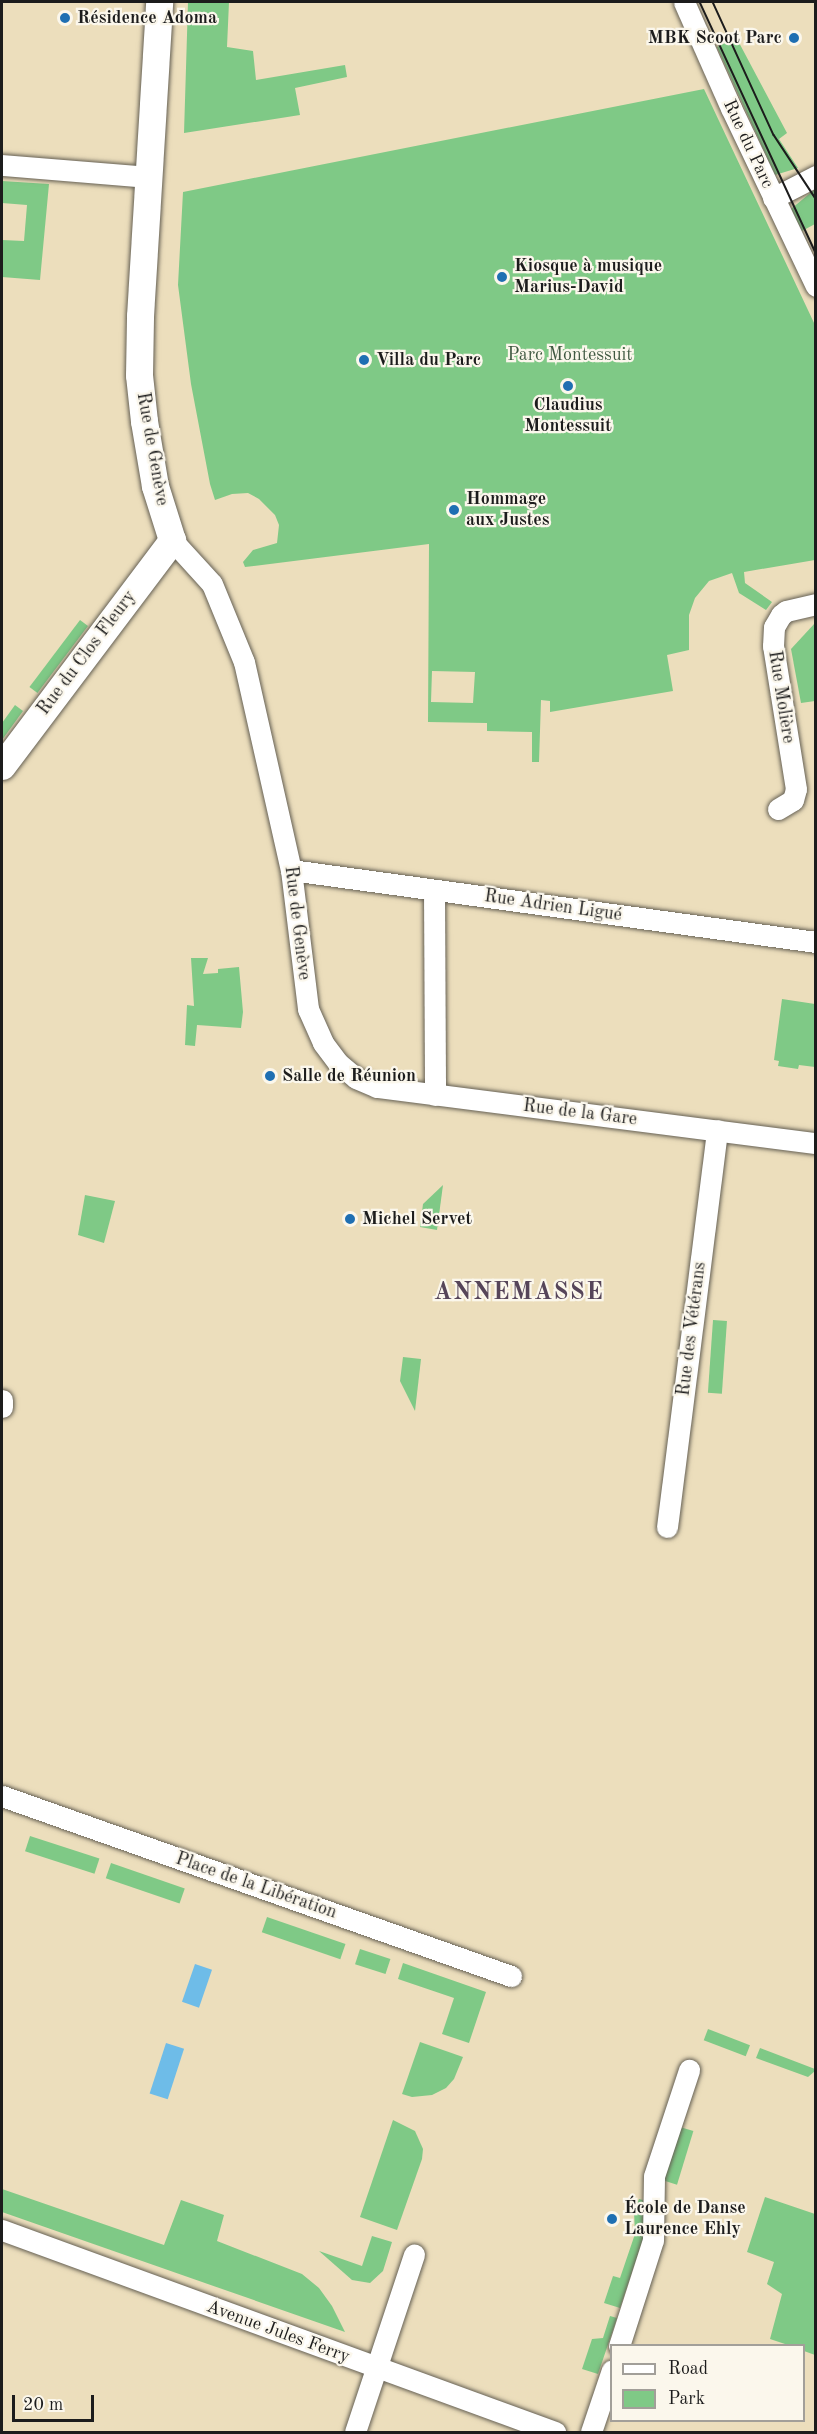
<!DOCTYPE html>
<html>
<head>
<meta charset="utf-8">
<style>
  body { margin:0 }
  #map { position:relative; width:817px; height:2434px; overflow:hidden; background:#ecdebc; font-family:"Old Standard TT",serif }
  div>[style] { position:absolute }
  .green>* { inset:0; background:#7fc986; transform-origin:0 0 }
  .water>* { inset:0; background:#6ebce8; transform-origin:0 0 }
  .roads { filter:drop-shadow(0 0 2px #656054) drop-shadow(0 0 2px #656054) }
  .minor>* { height:21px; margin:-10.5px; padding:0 10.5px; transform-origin:10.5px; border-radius:10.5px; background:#fff }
  .tertiary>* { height:27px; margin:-13.5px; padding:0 13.5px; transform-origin:13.5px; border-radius:13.5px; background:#fff }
  .tram>* { height:1.5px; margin:-0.75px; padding:0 0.75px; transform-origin:0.75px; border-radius:0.75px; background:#1c1c1c }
  .dots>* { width:16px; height:16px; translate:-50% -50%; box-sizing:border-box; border:3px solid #fbf7ec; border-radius:50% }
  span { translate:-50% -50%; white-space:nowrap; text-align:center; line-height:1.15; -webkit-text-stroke:4.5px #fbf7ec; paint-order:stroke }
  .poi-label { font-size:18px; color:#1c1c1c; font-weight:700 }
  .left { translate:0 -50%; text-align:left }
  .right { translate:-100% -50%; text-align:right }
  .street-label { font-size:18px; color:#1c1c1c }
  .park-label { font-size:18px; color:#3f5941 }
  .district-label { font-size:24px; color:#564559; font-weight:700; letter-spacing:1.5px }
  .frame { position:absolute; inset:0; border:3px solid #1c1c1c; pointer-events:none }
  .legend { position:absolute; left:610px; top:2344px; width:195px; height:78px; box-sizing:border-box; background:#fbf7ec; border:2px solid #a29f99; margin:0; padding:8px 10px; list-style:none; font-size:18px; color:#1c1c1c }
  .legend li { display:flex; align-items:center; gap:12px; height:30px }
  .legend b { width:30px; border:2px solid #a29f99 }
  .scale { position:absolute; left:12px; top:2395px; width:82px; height:27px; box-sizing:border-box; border:3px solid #1c1c1c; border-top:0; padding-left:8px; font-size:18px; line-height:21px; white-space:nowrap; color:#1c1c1c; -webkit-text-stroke:4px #fbf7ec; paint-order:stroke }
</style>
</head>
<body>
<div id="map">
  <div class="green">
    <div style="clip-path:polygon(188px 2px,229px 2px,227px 47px,253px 51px,256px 80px,345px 65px,347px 77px,295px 88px,300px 115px,184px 133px)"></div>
    <div style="clip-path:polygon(736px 37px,787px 133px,779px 139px,798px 168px,775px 175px,717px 47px)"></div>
    <div style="clip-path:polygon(evenodd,704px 89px,815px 325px,815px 560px,744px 572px,745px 583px,772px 602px,766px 610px,739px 593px,732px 573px,709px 581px,695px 598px,689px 615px,689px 650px,667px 655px,673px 691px,550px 712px,550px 701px,541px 700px,539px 762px,532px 762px,532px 732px,487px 731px,487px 723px,428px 722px,429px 544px,245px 567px,243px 562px,253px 550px,277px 543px,279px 525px,275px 515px,259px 499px,248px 493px,232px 494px,215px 500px,210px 484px,191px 384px,178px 285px,183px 192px,704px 89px,432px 671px,475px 672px,473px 703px,431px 702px,432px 671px)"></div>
    <div style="clip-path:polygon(2px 181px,49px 184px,40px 280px,2px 277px,2px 240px,24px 241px,27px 205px,2px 203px)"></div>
    <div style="clip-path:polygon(815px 189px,815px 224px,802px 231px,791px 209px)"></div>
    <div style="left:80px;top:620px;width:10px;height:84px;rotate:37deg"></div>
    <div style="clip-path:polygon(815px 623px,815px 701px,801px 703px,791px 649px)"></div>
    <div style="clip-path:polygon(15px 705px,23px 711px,2px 740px,2px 723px)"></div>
    <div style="clip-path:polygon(191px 958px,208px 958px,203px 974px,218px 973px,218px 969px,239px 967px,243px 1012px,241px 1028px,197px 1025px,195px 1046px,185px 1045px,187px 1005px,194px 1006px)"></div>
    <div style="clip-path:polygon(782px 999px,815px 1004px,815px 1067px,799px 1065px,798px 1069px,778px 1066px,779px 1061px,774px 1060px)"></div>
    <div style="clip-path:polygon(443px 1185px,437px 1230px,420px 1227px,423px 1204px)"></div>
    <div style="clip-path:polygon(85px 1195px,115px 1201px,104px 1243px,78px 1235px)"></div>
    <div style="left:713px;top:1320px;width:14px;height:73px;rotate:4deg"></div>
    <div style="clip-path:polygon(403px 1357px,421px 1359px,415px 1411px,400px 1381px)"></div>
    <div style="left:30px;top:1836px;width:73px;height:16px;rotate:18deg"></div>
    <div style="left:111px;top:1863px;width:78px;height:16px;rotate:19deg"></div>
    <div style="left:267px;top:1917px;width:83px;height:16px;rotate:19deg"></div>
    <div style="left:360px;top:1949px;width:32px;height:16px;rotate:18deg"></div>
    <div style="clip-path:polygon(403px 1963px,486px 1992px,469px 2043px,442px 2034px,454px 1998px,398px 1979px)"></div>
    <div style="left:708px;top:2029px;width:45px;height:12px;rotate:21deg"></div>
    <div style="clip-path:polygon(420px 2042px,463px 2057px,454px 2079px,446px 2088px,432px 2095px,412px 2097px,402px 2094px)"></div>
    <div style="clip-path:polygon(760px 2048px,815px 2069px,815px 2071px,808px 2077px,756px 2058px)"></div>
    <div style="clip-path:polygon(393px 2120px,415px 2131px,423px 2149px,422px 2159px,397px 2230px,360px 2217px)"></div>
    <div style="left:680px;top:2127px;width:14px;height:56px;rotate:17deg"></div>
    <div style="clip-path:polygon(2px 2189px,164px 2245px,181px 2200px,224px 2215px,217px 2241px,302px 2274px,319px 2288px,332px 2306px,345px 2332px,2px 2212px)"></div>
    <div style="clip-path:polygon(765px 2197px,815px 2214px,815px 2355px,804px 2351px,804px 2346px,788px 2345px,770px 2339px,782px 2294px,767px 2284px,774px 2262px,747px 2252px)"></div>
    <div style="clip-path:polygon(639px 2199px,643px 2200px,644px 2236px,620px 2308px,604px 2303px,613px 2276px,620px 2278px,635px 2234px,634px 2212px)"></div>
    <div style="clip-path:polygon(372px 2236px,392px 2242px,383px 2271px,370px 2283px,352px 2280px,319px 2251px,362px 2266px)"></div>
    <div style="clip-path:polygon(610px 2316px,617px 2318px,598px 2374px,582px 2369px,592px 2339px,603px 2338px)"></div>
  </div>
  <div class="water">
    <div style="left:195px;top:1964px;width:18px;height:40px;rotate:19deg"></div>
    <div style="left:166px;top:2043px;width:19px;height:53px;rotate:18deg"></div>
  </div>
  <div class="roads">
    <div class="minor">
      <div style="left:684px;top:2px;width:116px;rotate:66.1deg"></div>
      <div style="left:731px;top:108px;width:197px;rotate:64.5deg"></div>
      <div style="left:2px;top:165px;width:146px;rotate:4.7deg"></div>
      <div style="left:773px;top:198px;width:48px;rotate:-27.1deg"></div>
      <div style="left:172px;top:540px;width:59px;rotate:47.7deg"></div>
      <div style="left:212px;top:584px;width:84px;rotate:67.7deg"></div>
      <div style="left:244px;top:662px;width:213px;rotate:77.3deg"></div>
      <div style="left:291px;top:870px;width:140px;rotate:83deg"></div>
      <div style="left:308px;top:1009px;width:37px;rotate:66deg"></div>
      <div style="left:323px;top:1043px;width:25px;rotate:53deg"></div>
      <div style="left:338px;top:1063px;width:23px;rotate:40deg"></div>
      <div style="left:356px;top:1078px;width:23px;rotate:23deg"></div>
      <div style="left:377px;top:1087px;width:443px;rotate:7.3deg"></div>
      <div style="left:778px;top:809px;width:17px;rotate:-31deg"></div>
      <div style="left:793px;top:800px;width:11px;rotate:-75deg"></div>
      <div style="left:796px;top:789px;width:145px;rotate:-99.1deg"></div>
      <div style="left:773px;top:646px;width:19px;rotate:-87deg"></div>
      <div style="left:774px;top:627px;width:14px;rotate:-60deg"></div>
      <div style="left:781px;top:615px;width:6px;rotate:-39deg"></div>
      <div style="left:786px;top:611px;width:31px;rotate:-13deg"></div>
      <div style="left:291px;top:870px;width:530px;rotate:7.81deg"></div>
      <div style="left:434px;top:890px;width:205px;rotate:89.7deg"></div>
      <div style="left:2px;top:1400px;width:7px;rotate:90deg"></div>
      <div style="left:667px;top:1527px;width:400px;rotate:-82.8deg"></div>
      <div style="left:2px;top:1796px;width:540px;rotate:19.48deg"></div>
      <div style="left:2px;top:2230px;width:589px;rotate:20.07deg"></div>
      <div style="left:619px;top:2346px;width:111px;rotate:-72.2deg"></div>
      <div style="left:653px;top:2240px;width:64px;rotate:-89.1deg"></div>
      <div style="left:654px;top:2176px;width:112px;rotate:-71.7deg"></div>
      <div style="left:355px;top:2432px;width:187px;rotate:-71.6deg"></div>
      <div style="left:591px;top:2432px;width:65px;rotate:-71.3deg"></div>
    </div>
    <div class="tertiary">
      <div style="left:2px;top:766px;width:283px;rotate:-53deg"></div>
      <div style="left:172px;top:540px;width:57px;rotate:-107.5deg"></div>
      <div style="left:155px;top:486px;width:66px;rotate:-99.6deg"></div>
      <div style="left:144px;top:421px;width:46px;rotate:-96.2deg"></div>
      <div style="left:139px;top:375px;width:59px;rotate:-89deg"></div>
      <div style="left:140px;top:316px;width:315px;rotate:-86.5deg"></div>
    </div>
  </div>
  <div class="tram">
    <div style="left:700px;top:2px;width:277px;rotate:65.2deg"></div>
    <div style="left:713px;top:2px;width:146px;rotate:65.4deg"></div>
    <div style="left:774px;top:135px;width:77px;rotate:56.7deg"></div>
  </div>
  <div class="dots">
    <div style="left:65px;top:18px;background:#1f6fb2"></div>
    <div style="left:794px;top:38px;background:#1f6fb2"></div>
    <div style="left:502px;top:277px;background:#1f6fb2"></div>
    <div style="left:364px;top:360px;background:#1f6fb2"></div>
    <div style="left:568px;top:386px;background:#1f6fb2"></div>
    <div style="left:454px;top:510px;background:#1f6fb2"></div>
    <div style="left:270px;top:1076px;background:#1f6fb2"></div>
    <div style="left:350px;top:1219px;background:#1f6fb2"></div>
    <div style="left:612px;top:2219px;background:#1f6fb2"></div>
  </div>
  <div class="poi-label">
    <span class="left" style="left:77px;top:18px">Résidence Adoma</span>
    <span class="right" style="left:782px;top:38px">MBK Scoot Parc</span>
    <span class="left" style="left:514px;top:277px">Kiosque à musique<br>Marius-David</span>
    <span class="left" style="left:376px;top:360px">Villa du Parc</span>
    <span style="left:568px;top:416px">Claudius<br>Montessuit</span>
    <span class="left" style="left:466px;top:510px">Hommage<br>aux Justes</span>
    <span class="left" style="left:282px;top:1076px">Salle de Réunion</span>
    <span class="left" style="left:362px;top:1219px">Michel Servet</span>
    <span class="left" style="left:624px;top:2219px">École de Danse<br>Laurence Ehly</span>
  </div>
  <div class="street-label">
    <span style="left:748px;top:144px;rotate:65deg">Rue du Parc</span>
    <span style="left:152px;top:449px;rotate:80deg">Rue de Genève</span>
    <span style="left:87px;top:653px;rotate:-53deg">Rue du Clos Fleury</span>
    <span style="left:781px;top:697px;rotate:81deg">Rue Molière</span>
    <span style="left:553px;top:906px;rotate:8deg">Rue Adrien Ligué</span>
    <span style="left:297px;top:923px;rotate:83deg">Rue de Genève</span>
    <span style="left:580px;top:1113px;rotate:7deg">Rue de la Gare</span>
    <span style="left:692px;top:1329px;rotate:-83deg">Rue des Vétérans</span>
    <span style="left:256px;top:1886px;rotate:19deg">Place de la Libération</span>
    <span style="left:278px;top:2332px;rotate:20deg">Avenue Jules Ferry</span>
  </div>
  <div class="park-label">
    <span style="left:570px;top:355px">Parc Montessuit</span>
  </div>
  <div class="district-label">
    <span style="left:519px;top:1294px">ANNEMASSE</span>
  </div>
  <div class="frame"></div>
  <ul class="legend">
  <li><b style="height:8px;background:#fff"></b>Road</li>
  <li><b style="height:16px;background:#7fc986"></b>Park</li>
  </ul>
  <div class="scale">20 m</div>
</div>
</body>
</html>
